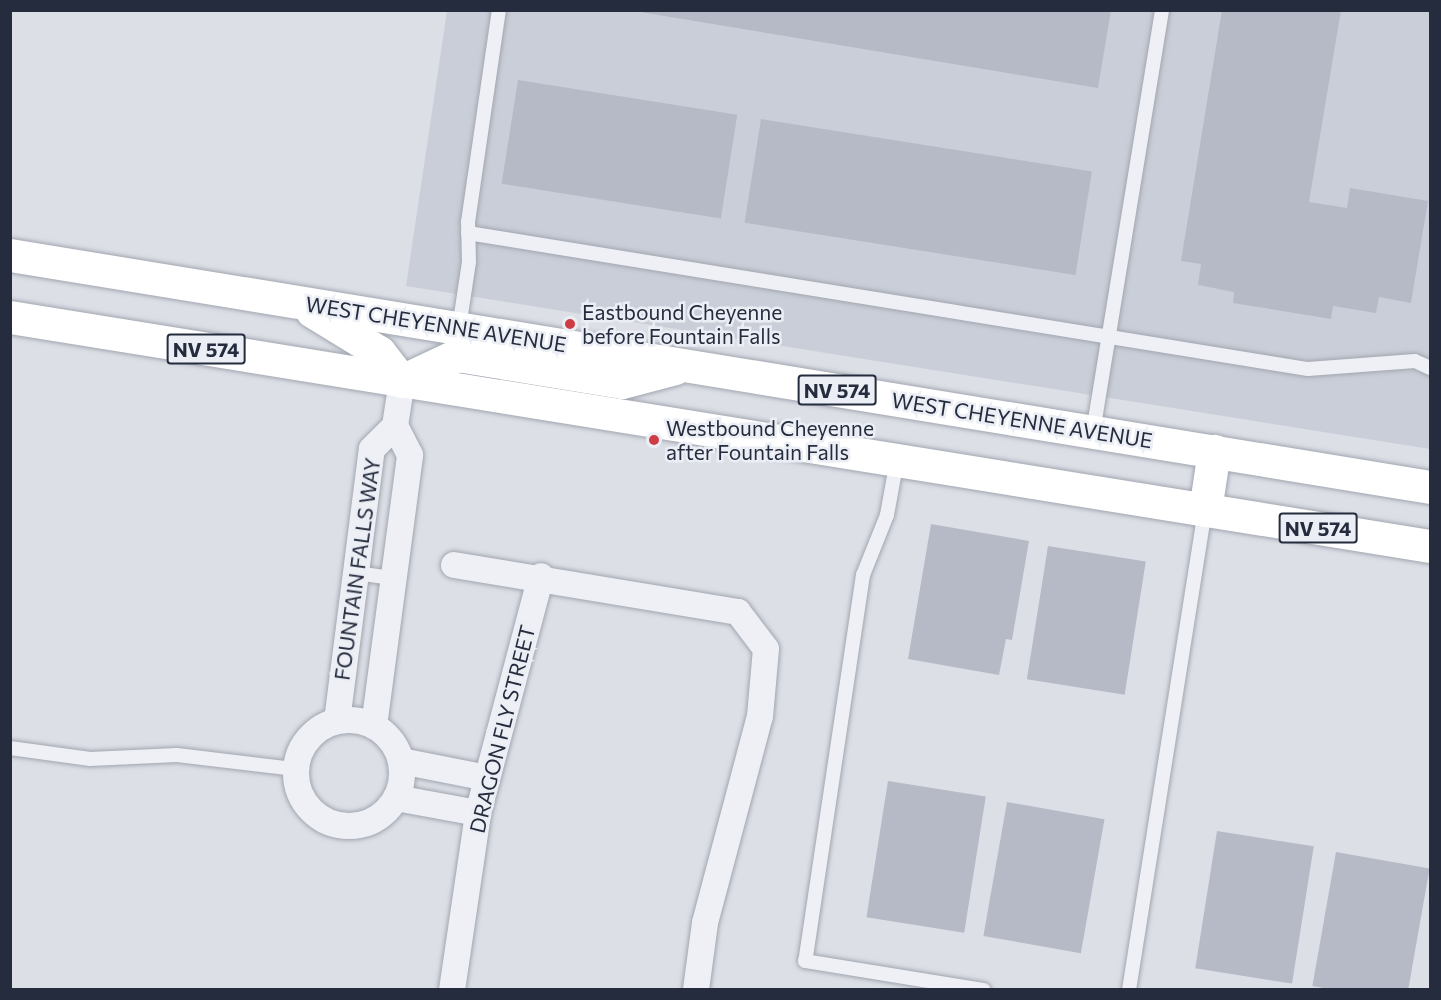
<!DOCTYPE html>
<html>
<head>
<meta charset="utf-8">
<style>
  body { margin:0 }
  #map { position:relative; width:1441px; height:1000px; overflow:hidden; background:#dcdfe6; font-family:Commissioner,sans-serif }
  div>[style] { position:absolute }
  .built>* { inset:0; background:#caced8 }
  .building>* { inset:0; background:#b6bac6; transform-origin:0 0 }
  .roads { filter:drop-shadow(0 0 2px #a1a6b0) drop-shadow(0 0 2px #a1a6b0) }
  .lane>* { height:14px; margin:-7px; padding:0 7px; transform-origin:7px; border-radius:7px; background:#eef0f5 }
  .street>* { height:26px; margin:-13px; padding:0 13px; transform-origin:13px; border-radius:13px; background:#eef0f5 }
  .street>.ring { margin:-13px; padding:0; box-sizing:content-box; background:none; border:26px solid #eef0f5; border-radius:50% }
  .primary>* { height:33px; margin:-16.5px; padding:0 16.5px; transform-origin:16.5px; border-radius:16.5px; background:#fff }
  .dots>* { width:16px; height:16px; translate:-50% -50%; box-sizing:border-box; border:3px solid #ebeef4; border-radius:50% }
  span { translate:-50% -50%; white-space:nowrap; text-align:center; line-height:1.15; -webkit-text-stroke:5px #ebeef4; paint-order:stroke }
  .shield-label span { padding:2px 4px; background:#ebeef4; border:2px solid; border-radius:4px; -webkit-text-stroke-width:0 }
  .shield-label { font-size:20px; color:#252c3d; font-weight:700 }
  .poi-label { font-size:21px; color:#252c3d }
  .left { translate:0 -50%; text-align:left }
  .street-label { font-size:21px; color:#252c3d }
  .frame { position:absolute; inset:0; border:12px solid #252c3d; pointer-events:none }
</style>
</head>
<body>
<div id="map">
  <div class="built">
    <div style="clip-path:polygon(447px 11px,1430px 11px,1430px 449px,406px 286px)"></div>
  </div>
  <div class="building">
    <div style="clip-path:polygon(628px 10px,1111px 10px,1098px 88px)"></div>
    <div style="clip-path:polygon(1222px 10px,1341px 10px,1309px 202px,1347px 208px,1350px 188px,1428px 201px,1411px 303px,1379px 297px,1376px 313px,1333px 306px,1331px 319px,1233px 303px,1234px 292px,1198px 285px,1201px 264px,1181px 261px)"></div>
    <div style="left:518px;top:80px;width:222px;height:105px;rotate:9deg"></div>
    <div style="left:761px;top:119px;width:335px;height:105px;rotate:9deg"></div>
    <div style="clip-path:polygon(931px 524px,1029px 541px,1012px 640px,1006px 639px,999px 675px,908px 659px)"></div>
    <div style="left:1048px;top:546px;width:99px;height:135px;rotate:9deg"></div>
    <div style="left:888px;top:781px;width:99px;height:138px;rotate:9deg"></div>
    <div style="left:1007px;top:802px;width:99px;height:136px;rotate:10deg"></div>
    <div style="left:1217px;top:831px;width:98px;height:139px;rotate:9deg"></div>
    <div style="left:1336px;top:852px;width:95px;height:136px;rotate:10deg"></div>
  </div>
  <div class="roads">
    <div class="lane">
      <div style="left:468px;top:233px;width:851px;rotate:9.2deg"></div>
      <div style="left:1308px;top:369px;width:107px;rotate:-4.3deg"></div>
      <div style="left:1415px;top:361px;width:17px;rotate:25deg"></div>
      <div style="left:459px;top:328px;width:67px;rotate:-81.4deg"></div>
      <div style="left:469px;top:262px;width:40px;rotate:-91.4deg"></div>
      <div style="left:468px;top:222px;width:214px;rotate:-81.7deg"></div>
      <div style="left:1093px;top:432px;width:428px;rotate:-80.7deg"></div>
      <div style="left:897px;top:460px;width:56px;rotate:100.3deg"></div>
      <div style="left:887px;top:515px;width:65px;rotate:111.8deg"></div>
      <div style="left:863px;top:575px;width:390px;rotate:98.5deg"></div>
      <div style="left:805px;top:961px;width:181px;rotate:9.2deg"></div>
      <div style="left:356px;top:573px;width:37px;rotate:8deg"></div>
      <div style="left:10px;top:748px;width:81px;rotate:7.8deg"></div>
      <div style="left:90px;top:759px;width:87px;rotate:-2.6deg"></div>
      <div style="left:177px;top:755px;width:119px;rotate:6.8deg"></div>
      <div style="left:1129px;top:990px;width:486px;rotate:-81deg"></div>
    </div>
    <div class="street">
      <div style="left:454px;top:565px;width:288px;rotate:9.4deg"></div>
      <div style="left:738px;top:612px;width:46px;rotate:52.9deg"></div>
      <div style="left:766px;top:649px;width:67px;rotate:95.1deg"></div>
      <div style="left:760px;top:716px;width:214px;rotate:104.9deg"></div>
      <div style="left:705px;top:923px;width:68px;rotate:97.7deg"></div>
      <div class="ring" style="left:296px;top:720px;width:80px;height:80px"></div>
      <div style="left:337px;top:721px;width:274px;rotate:-82.7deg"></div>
      <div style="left:372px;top:449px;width:33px;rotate:-45deg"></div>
      <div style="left:374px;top:726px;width:273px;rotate:-82.4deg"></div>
      <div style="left:410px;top:455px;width:33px;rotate:-117deg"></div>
      <div style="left:395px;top:426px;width:46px;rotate:-81.2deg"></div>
      <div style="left:401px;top:761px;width:88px;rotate:11.2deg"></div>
      <div style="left:396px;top:798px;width:83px;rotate:10.4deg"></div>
      <div style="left:452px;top:990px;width:179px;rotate:-81.6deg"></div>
      <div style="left:478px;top:813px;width:245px;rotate:-75.1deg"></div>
    </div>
    <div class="primary">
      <div style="left:10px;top:255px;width:1439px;rotate:9.28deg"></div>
      <div style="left:312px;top:311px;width:79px;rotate:31.5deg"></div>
      <div style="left:379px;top:352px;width:37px;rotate:52deg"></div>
      <div style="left:10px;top:317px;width:1438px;rotate:9.16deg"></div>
      <div style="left:402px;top:381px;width:61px;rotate:-25.3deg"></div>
      <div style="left:457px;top:355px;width:167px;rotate:9.3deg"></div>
      <div style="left:622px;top:382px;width:55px;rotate:-14.8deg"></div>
      <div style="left:1205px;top:510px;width:60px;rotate:-81.3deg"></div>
    </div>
  </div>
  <div class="dots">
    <div style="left:570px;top:324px;background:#cf3d44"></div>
    <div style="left:654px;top:440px;background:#cf3d44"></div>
  </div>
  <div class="shield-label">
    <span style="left:206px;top:349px">NV 574</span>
    <span style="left:837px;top:390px">NV 574</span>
    <span style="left:1318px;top:528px">NV 574</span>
  </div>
  <div class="poi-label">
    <span class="left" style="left:582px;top:324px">Eastbound Cheyenne<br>before Fountain Falls</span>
    <span class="left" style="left:666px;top:440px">Westbound Cheyenne<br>after Fountain Falls</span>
  </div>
  <div class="street-label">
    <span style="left:436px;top:324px;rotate:9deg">WEST CHEYENNE AVENUE</span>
    <span style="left:1022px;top:420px;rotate:9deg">WEST CHEYENNE AVENUE</span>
    <span style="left:357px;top:569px;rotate:-82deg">FOUNTAIN FALLS WAY</span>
    <span style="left:502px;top:729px;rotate:-76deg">DRAGON FLY STREET</span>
  </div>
  <div class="frame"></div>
</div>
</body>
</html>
